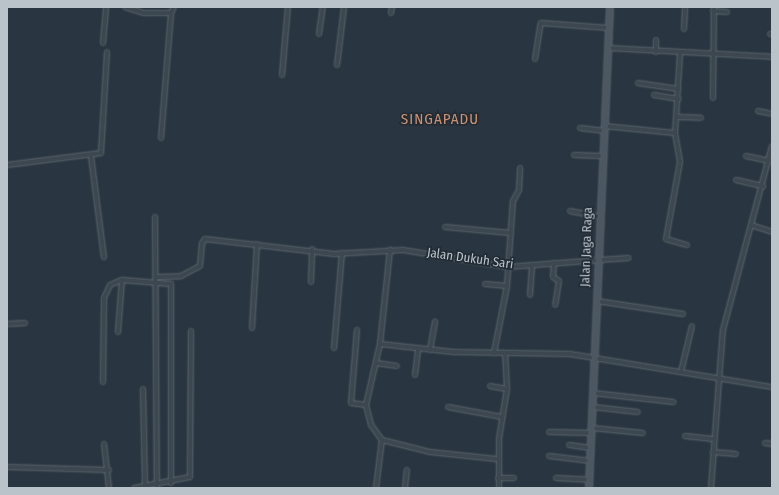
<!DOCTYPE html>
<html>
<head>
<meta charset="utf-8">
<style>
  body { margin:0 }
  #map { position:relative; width:779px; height:495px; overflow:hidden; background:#293540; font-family:"Fira Sans Condensed",sans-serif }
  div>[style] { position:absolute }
  .roads { filter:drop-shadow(0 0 1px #5b656d) drop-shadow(0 0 1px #5b656d) }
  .street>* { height:4px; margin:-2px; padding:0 2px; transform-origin:2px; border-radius:2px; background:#3d4750 }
  .secondary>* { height:6px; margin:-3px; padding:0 3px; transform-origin:3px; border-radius:3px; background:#4c5762 }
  span { translate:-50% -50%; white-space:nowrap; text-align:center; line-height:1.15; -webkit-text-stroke:3.5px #222c35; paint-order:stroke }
  .street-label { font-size:13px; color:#bac2ca }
  .quarter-label { font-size:15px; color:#cc9173; letter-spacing:1px }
  .frame { position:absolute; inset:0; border:8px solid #bac2ca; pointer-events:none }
</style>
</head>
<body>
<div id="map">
  <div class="roads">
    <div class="street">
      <div style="left:125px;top:7px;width:20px;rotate:18deg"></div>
      <div style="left:144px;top:13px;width:27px"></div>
      <div style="left:713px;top:11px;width:14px;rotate:4deg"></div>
      <div style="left:391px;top:13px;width:6px;rotate:-81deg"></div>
      <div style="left:684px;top:29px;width:22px;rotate:-87deg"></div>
      <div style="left:319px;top:34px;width:27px;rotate:-82deg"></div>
      <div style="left:770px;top:34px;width:2px"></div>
      <div style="left:656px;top:40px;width:12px;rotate:90deg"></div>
      <div style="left:103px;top:43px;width:36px;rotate:-85deg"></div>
      <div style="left:608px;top:48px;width:164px;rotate:3.1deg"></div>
      <div style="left:680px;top:54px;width:79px;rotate:93.6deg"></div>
      <div style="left:675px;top:133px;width:29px;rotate:80deg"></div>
      <div style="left:680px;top:162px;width:78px;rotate:100.3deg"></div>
      <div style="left:666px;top:239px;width:22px;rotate:16deg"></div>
      <div style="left:535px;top:59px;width:36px;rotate:-81deg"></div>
      <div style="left:541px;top:23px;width:68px;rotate:4.2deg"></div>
      <div style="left:337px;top:65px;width:58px;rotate:-83.1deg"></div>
      <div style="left:282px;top:75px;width:68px;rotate:-85deg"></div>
      <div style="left:638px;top:83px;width:41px;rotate:8.3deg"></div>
      <div style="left:654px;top:95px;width:25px;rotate:9deg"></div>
      <div style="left:713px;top:98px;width:91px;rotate:-89.4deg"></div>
      <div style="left:758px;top:111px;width:14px;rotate:12deg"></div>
      <div style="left:678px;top:117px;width:23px;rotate:2deg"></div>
      <div style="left:604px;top:126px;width:71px;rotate:5.6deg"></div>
      <div style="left:580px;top:128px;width:23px;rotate:7deg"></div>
      <div style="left:161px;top:138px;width:125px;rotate:-85.4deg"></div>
      <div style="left:171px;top:13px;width:7px;rotate:-63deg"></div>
      <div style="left:574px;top:155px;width:28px;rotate:2deg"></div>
      <div style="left:91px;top:156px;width:102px;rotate:82.7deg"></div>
      <div style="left:746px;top:156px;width:24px;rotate:12deg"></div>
      <div style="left:7px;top:165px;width:95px;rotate:-7.3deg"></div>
      <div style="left:101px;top:153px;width:101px;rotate:-86.6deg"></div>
      <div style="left:736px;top:180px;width:28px;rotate:13deg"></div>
      <div style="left:570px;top:211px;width:31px;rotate:11deg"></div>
      <div style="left:155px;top:217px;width:269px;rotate:89.6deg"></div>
      <div style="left:751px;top:225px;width:22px;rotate:18deg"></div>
      <div style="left:445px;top:227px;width:66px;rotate:5.2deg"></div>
      <div style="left:554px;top:263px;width:14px;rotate:94deg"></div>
      <div style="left:553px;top:277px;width:7px;rotate:34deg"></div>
      <div style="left:559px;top:281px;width:24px;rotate:99deg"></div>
      <div style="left:157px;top:277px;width:24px;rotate:-2deg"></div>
      <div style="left:181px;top:276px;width:21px;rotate:-28deg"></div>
      <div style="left:200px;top:266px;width:23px;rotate:-85deg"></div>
      <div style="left:202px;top:243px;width:5px;rotate:-53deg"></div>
      <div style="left:205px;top:239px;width:130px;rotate:6.6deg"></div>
      <div style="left:334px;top:254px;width:69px;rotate:-3.3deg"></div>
      <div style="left:403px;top:250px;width:106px;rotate:9.2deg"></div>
      <div style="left:508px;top:267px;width:121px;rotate:-4.3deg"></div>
      <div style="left:311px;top:282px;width:33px;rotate:-88deg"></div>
      <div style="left:485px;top:284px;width:22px;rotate:5deg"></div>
      <div style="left:530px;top:295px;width:30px;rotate:-86deg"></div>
      <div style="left:597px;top:301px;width:87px;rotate:8.6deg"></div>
      <div style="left:7px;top:324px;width:18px;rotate:-3deg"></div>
      <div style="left:252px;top:328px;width:84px;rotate:-86.6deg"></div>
      <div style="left:357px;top:330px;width:73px;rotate:94.7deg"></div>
      <div style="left:351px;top:403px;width:15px;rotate:8deg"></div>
      <div style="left:118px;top:332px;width:52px;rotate:-85.6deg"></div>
      <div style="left:122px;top:280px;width:49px;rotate:4.7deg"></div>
      <div style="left:171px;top:284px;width:199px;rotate:90deg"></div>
      <div style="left:380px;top:344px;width:74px;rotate:6.2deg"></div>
      <div style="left:454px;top:352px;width:116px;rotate:1deg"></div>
      <div style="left:570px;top:354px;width:205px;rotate:9.3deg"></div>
      <div style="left:334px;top:348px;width:95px;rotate:-85.2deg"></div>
      <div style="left:430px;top:350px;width:29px;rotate:-80deg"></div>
      <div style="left:494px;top:353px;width:68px;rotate:-79deg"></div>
      <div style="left:507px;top:286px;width:85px;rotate:-86deg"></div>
      <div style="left:513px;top:201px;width:13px;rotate:-61deg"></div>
      <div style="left:519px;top:190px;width:22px;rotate:-87deg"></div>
      <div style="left:376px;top:363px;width:21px;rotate:8deg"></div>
      <div style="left:681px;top:372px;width:47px;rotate:-76.6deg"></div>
      <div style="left:415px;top:375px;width:26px;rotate:-83deg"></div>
      <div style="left:103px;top:382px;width:84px;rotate:-89.3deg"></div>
      <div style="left:104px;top:298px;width:14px;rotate:-65deg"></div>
      <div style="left:110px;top:285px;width:13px;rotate:-23deg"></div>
      <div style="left:490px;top:386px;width:17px;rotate:10deg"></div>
      <div style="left:143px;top:389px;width:98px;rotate:88.8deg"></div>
      <div style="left:593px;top:393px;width:81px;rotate:6.4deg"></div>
      <div style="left:448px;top:407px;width:55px;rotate:10.5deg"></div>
      <div style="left:593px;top:407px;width:45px;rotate:6.3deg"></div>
      <div style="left:592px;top:428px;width:51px;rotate:5.6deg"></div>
      <div style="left:549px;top:432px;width:43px;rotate:1.3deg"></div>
      <div style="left:685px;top:436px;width:28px;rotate:6deg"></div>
      <div style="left:382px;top:440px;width:49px;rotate:14deg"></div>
      <div style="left:430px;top:452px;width:67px;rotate:6deg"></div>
      <div style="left:765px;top:443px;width:7px;rotate:8deg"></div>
      <div style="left:104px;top:444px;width:44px;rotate:83.5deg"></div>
      <div style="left:569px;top:445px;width:22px;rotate:8deg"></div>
      <div style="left:713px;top:452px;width:23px;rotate:5deg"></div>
      <div style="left:549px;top:456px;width:42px;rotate:6.8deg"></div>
      <div style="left:7px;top:467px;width:102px;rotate:1.7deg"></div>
      <div style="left:498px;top:478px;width:16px"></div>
      <div style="left:556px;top:478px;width:34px;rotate:3deg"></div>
      <div style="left:134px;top:488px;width:57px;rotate:-11.1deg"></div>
      <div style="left:190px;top:477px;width:146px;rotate:-89.6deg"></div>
      <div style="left:376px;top:488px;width:48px;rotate:-82.9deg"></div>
      <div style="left:382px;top:440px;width:19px;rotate:-126deg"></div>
      <div style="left:371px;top:425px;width:21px;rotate:-104deg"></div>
      <div style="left:366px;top:405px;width:63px;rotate:-77.1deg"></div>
      <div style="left:380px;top:344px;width:95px;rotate:-83.9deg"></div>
      <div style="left:405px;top:488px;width:18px;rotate:-84deg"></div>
      <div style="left:499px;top:488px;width:49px;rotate:-90deg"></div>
      <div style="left:499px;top:439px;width:51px;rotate:-80.9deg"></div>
      <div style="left:507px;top:389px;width:36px;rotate:-93deg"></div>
      <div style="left:711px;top:488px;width:158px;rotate:-85.7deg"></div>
      <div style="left:723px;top:330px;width:190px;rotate:-75.1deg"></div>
    </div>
    <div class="secondary">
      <div style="left:589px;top:488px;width:481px;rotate:-87.5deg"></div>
    </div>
  </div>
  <div class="street-label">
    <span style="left:587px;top:247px;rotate:-88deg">Jalan Jaga Raga</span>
    <span style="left:470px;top:259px;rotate:8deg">Jalan Dukuh Sari</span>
  </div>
  <div class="quarter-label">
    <span style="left:440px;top:120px">SINGAPADU</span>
  </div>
  <div class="frame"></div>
</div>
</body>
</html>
